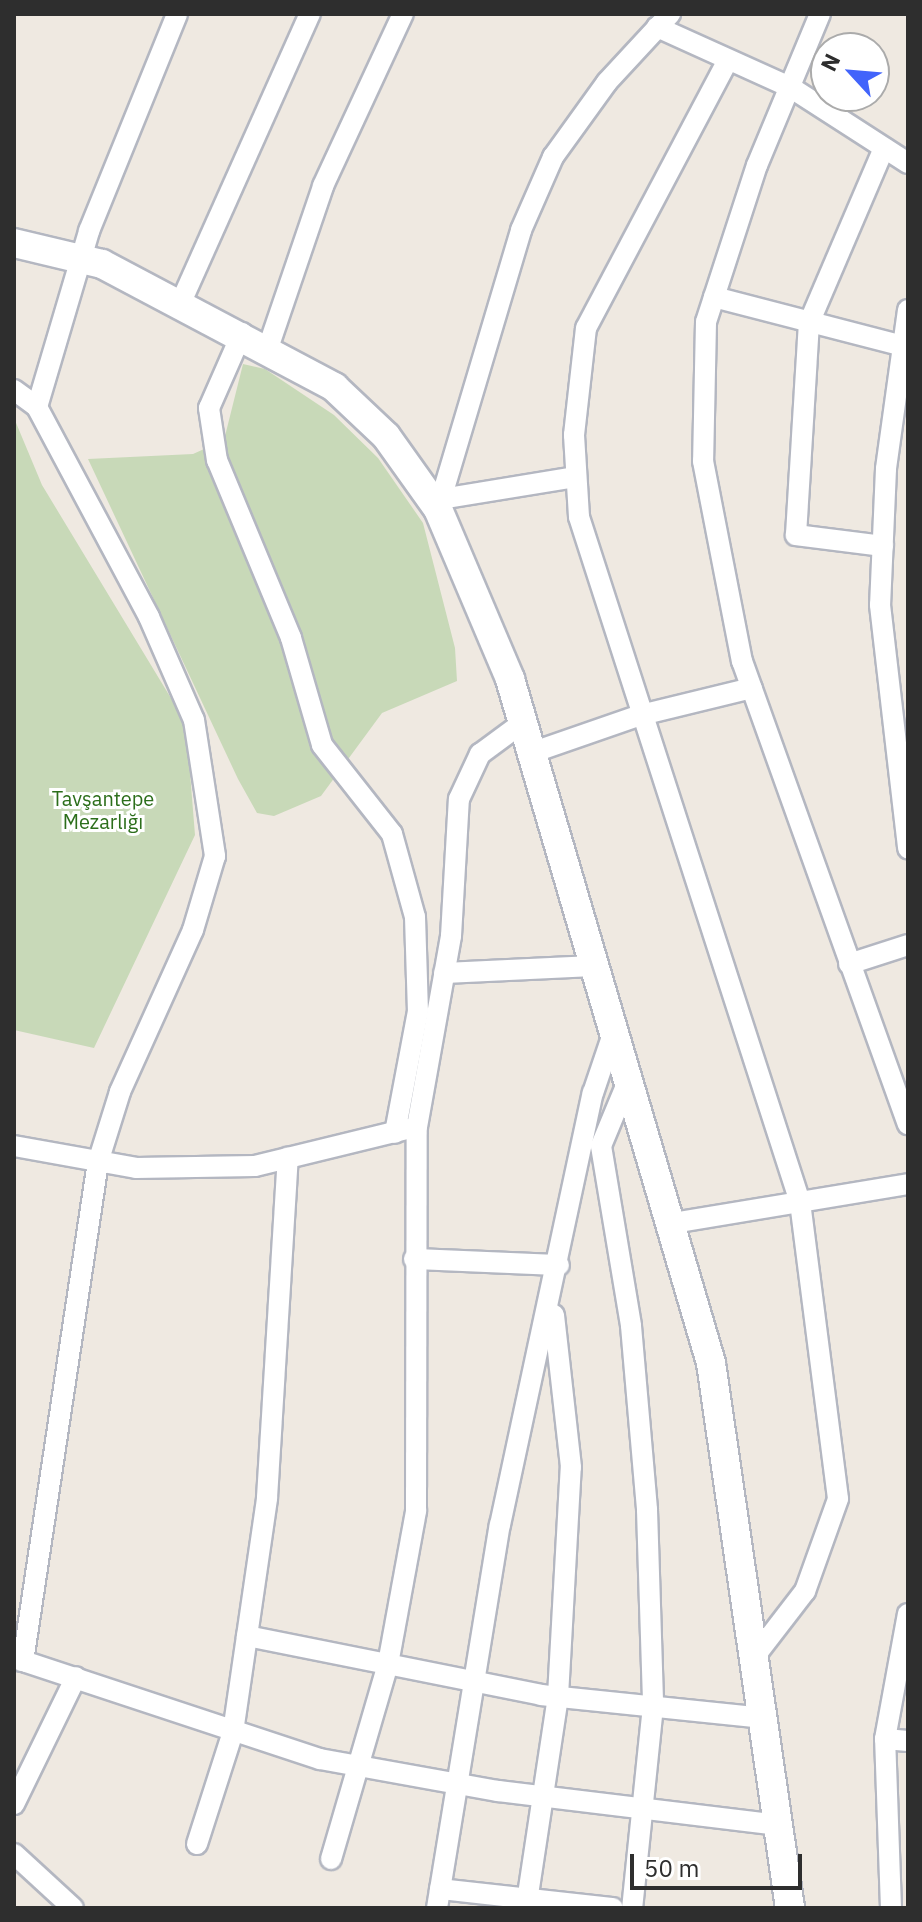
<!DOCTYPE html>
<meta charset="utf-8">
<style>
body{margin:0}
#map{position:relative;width:922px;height:1922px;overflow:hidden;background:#efe9e1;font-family:"IBM Plex Sans",sans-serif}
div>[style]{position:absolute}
.cemetery>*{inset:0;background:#c8d9b8}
.roads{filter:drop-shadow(2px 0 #b4b7c1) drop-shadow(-2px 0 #b4b7c1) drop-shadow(0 2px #b4b7c1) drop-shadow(0 -2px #b4b7c1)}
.street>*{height:20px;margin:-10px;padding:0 10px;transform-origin:10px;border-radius:10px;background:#fff}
.secondary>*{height:28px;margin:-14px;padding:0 14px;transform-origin:14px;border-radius:14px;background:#fff}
span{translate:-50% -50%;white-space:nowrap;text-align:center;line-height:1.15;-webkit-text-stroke:6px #fff;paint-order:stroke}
.park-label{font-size:20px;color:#2c6e1b}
.frame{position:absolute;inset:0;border:16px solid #2e2e2e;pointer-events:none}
.north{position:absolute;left:810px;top:32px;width:80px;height:80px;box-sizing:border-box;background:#fff;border:2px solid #ababab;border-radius:50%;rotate:296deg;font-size:22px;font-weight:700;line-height:32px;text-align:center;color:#2e2e2e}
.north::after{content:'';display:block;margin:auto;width:28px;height:36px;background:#4264fb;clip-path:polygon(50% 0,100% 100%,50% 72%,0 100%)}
.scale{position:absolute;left:630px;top:1854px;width:172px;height:36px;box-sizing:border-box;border:4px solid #2e2e2e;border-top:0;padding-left:10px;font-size:24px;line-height:28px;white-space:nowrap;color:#2e2e2e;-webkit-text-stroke:6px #fff;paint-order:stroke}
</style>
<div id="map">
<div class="cemetery">
<i style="clip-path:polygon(243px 364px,265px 369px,334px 415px,378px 458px,423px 523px,455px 648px,457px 681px,382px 713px,321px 796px,274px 816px,257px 813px,238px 779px,88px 459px,193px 454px,224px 440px)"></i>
<i style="clip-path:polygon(14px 418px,42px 485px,186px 723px,195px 835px,94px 1048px,14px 1030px)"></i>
</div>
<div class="roads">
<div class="street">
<i style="left:820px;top:14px;width:164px;rotate:112.6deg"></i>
<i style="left:757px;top:165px;width:165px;rotate:108deg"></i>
<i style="left:706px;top:322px;width:139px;rotate:91.2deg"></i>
<i style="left:703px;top:461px;width:204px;rotate:79deg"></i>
<i style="left:742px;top:661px;width:492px;rotate:70.3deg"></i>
<i style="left:657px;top:27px;width:146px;rotate:24.3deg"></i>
<i style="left:790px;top:87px;width:140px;rotate:32.8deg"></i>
<i style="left:728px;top:60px;width:303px;rotate:117.9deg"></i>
<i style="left:586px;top:328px;width:108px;rotate:96.4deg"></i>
<i style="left:574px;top:435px;width:82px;rotate:86.5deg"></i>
<i style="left:579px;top:517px;width:720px;rotate:72.12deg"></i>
<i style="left:800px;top:1202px;width:299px;rotate:82.7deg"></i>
<i style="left:838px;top:1499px;width:98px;rotate:109.7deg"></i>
<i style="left:805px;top:1591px;width:82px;rotate:127.6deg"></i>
<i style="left:714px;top:297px;width:200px;rotate:14.5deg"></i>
<i style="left:181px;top:302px;width:316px;rotate:-65.9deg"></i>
<i style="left:908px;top:310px;width:161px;rotate:97.9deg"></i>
<i style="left:886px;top:469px;width:136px;rotate:92.5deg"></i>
<i style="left:880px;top:605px;width:245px;rotate:83.4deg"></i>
<i style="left:242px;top:333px;width:82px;rotate:113.7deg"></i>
<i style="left:209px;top:408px;width:53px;rotate:81.3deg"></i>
<i style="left:217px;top:460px;width:193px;rotate:67.4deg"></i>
<i style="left:291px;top:638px;width:111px;rotate:73.8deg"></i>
<i style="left:322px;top:745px;width:113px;rotate:51.8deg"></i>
<i style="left:392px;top:834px;width:86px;rotate:74.5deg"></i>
<i style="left:415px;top:917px;width:94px;rotate:88.2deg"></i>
<i style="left:418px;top:1011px;width:124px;rotate:100.7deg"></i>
<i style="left:268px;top:348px;width:171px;rotate:-71.2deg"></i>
<i style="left:323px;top:186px;width:190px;rotate:-65.1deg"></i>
<i style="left:14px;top:390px;width:29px;rotate:36deg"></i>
<i style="left:37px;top:407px;width:238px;rotate:61.9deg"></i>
<i style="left:149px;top:617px;width:112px;rotate:66.4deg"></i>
<i style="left:194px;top:720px;width:138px;rotate:81.2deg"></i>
<i style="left:215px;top:856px;width:77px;rotate:106.6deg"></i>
<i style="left:193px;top:930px;width:178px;rotate:114.3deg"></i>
<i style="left:120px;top:1092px;width:73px;rotate:107.4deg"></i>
<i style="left:98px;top:1162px;width:505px;rotate:98.55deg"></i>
<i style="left:37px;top:407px;width:184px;rotate:-73.5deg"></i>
<i style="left:89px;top:231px;width:234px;rotate:-67.9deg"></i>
<i style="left:441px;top:499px;width:137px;rotate:-9.3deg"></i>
<i style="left:438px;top:509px;width:291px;rotate:-73.4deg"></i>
<i style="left:521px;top:230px;width:80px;rotate:-66.3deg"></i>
<i style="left:553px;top:157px;width:92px;rotate:-54.2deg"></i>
<i style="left:607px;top:82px;width:93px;rotate:-47.2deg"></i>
<i style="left:883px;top:546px;width:88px;rotate:-172.8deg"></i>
<i style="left:796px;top:535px;width:212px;rotate:-86.5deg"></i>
<i style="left:809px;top:323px;width:190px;rotate:-66.8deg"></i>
<i style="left:531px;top:753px;width:116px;rotate:-19.1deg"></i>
<i style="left:641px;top:715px;width:114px;rotate:-13.7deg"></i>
<i style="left:849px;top:964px;width:62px;rotate:-17.9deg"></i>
<i style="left:444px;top:973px;width:150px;rotate:-2.7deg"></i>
<i style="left:628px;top:1081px;width:70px;rotate:112.6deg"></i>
<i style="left:601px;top:1146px;width:182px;rotate:80.5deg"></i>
<i style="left:631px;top:1326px;width:185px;rotate:85deg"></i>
<i style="left:647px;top:1510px;width:196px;rotate:88.2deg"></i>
<i style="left:653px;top:1706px;width:203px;rotate:95.9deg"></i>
<i style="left:14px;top:1146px;width:124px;rotate:10.2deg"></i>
<i style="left:136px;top:1168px;width:119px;rotate:-1deg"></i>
<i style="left:255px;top:1166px;width:156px;rotate:-13.7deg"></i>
<i style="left:673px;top:1223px;width:238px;rotate:-9.4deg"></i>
<i style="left:414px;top:1259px;width:145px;rotate:2.4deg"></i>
<i style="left:247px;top:1636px;width:300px;rotate:11.3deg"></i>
<i style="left:541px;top:1695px;width:224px;rotate:5.9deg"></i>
<i style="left:14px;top:1658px;width:322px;rotate:18.3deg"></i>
<i style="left:320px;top:1759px;width:181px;rotate:10.2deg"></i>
<i style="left:498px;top:1791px;width:281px;rotate:6.9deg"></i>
<i style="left:885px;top:1739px;width:23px;rotate:5deg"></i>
<i style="left:14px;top:1804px;width:141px;rotate:-64deg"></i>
<i style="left:197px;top:1844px;width:118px;rotate:-72.2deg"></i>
<i style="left:233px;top:1732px;width:236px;rotate:-81.7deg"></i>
<i style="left:267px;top:1498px;width:341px;rotate:-86.5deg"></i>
<i style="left:14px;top:1854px;width:80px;rotate:42.5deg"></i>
<i style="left:331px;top:1859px;width:203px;rotate:-73.7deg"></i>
<i style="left:388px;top:1664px;width:156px;rotate:-79.6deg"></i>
<i style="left:416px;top:1511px;width:384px;rotate:-89.9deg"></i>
<i style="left:417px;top:1127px;width:194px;rotate:-79.9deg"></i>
<i style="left:451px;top:936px;width:137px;rotate:-86.7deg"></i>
<i style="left:459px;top:799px;width:50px;rotate:-65deg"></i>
<i style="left:480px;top:754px;width:52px;rotate:-36.4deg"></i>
<i style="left:440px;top:1889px;width:174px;rotate:6.3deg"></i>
<i style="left:437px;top:1908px;width:388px;rotate:-80.7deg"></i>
<i style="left:500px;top:1525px;width:442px;rotate:-77.9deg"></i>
<i style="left:593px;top:1093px;width:62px;rotate:-71.3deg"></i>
<i style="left:526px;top:1908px;width:214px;rotate:-81.4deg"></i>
<i style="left:558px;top:1696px;width:229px;rotate:-86.8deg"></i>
<i style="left:571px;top:1467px;width:153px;rotate:-96.4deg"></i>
<i style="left:891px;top:1908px;width:169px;rotate:-92deg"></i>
<i style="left:885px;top:1739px;width:127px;rotate:-79.6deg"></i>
</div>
<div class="secondary">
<i style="left:14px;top:243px;width:90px;rotate:13.4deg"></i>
<i style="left:102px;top:264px;width:263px;rotate:27.9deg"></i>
<i style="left:334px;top:387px;width:71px;rotate:43.3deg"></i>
<i style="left:386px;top:436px;width:90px;rotate:54.5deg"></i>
<i style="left:438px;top:509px;width:185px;rotate:67deg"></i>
<i style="left:510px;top:679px;width:713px;rotate:73.62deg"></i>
<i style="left:711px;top:1363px;width:551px;rotate:81.75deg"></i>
</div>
</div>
<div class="park-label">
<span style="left:103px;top:810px">Tavşantepe<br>Mezarlığı</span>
</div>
<div class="frame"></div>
<div class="north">N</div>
<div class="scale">50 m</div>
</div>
